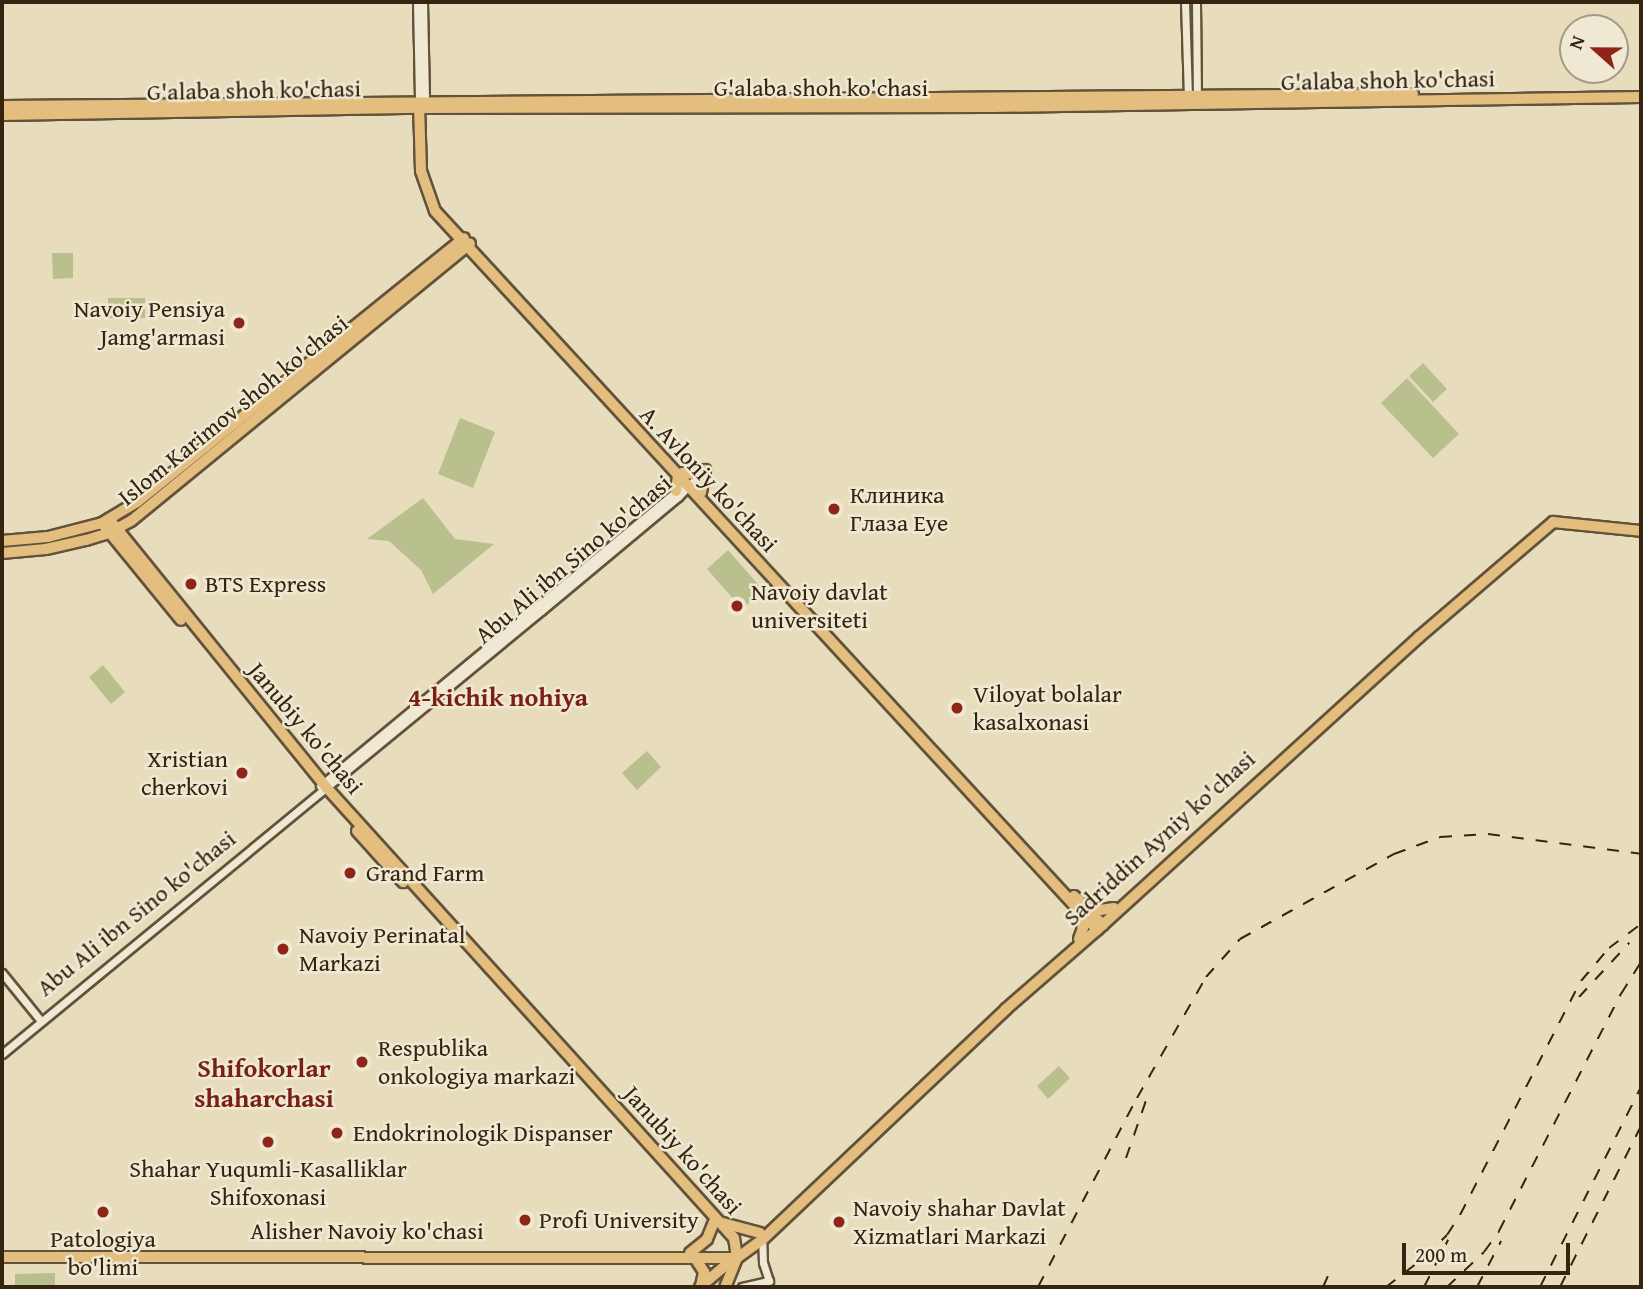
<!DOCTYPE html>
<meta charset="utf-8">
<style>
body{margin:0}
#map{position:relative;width:1643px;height:1289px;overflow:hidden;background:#e7ddbd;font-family:"Gentium Book Plus",serif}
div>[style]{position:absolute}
.green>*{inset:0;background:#babf8e}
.roads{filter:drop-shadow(2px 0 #62523b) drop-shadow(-2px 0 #62523b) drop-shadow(0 2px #62523b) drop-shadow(0 -2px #62523b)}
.minor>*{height:7px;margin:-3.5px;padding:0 3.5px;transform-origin:3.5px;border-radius:3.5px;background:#efe9d4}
.major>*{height:10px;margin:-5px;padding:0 5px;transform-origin:5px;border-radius:5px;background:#e4be7e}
.rail>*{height:2px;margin-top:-1px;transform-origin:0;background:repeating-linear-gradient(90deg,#352410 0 12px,transparent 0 24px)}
.dots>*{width:19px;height:19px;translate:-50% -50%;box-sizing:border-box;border:4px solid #efe9d4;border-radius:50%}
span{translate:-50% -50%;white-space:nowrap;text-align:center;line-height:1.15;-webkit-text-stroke:5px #efe9d4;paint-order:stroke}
.street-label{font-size:24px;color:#352410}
.poi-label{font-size:24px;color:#352410}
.right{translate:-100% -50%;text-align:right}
.left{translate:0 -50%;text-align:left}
.neighbourhood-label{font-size:26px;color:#7a1f14;font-weight:700}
.frame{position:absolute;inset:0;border:4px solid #352410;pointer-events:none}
.north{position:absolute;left:1559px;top:14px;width:70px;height:70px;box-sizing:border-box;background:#efe9d4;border:2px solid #a59a86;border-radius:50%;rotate:291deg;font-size:19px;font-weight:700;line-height:28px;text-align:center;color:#352410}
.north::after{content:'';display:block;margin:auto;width:24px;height:32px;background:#8f2418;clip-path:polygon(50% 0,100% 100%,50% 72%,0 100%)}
.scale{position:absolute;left:1402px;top:1243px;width:168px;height:32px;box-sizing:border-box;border:4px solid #352410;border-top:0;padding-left:9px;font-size:21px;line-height:24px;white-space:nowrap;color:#352410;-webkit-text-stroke:5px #efe9d4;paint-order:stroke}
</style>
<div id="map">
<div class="green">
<i style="clip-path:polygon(52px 253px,73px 253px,73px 278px,53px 279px)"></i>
<i style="clip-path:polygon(108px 298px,145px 298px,145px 318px,108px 318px)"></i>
<i style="clip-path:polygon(1423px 363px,1447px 389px,1433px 402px,1409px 376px)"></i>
<i style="clip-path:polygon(1407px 378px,1459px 434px,1433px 458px,1381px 403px)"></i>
<i style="clip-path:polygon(460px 418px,495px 432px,473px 488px,438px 474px)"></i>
<i style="clip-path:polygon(423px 498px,455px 539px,494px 544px,433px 594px,421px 570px,389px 541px,367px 539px)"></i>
<i style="clip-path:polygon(728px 550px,763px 590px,742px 609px,707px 569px)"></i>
<i style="clip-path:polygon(103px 665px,125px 692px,111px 704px,89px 677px)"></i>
<i style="clip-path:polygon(647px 751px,661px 767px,637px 790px,622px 773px)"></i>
<i style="clip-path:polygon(1059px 1066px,1070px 1078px,1048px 1099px,1037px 1086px)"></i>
<i style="clip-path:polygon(55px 1273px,55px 1287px,15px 1287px,15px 1274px)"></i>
</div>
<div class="roads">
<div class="minor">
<i style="left:417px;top:2px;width:99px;rotate:88.8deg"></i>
<i style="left:423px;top:2px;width:99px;rotate:88.8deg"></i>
<i style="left:1185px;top:2px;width:97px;rotate:88.2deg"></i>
<i style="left:1196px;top:2px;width:97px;rotate:89.4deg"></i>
<i style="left:320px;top:786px;width:467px;rotate:-39.6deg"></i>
<i style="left:2px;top:973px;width:62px;rotate:50.9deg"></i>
<i style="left:2px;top:1054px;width:698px;rotate:-39.42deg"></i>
<i style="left:541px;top:611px;width:178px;rotate:-39.8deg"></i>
<i style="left:678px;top:497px;width:29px;rotate:-46deg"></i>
<i style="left:742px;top:1287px;width:28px;rotate:-13deg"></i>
<i style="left:769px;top:1281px;width:19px;rotate:-108deg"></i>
<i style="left:763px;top:1263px;width:23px;rotate:-92deg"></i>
</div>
<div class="major">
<i style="left:419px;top:104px;width:67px;rotate:88.3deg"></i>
<i style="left:421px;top:171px;width:42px;rotate:70.7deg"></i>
<i style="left:435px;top:211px;width:977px;rotate:47.36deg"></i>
<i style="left:2px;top:106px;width:1411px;rotate:-0.49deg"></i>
<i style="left:2px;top:115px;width:417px;rotate:-1deg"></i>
<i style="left:419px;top:108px;width:574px;rotate:-0.1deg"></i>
<i style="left:993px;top:107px;width:648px;rotate:-0.88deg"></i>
<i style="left:682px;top:473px;width:13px;rotate:4deg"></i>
<i style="left:695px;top:474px;width:11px;rotate:-22deg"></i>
<i style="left:705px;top:470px;width:23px;rotate:100deg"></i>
<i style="left:676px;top:491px;width:16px;rotate:-83deg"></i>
<i style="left:109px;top:519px;width:345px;rotate:51deg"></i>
<i style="left:326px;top:787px;width:608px;rotate:47.87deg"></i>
<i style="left:734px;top:1238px;width:20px;rotate:81deg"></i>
<i style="left:737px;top:1258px;width:31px;rotate:112deg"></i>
<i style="left:102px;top:523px;width:125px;rotate:50.8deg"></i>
<i style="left:2px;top:541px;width:46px;rotate:-5deg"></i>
<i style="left:48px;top:537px;width:56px;rotate:-14.5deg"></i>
<i style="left:102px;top:523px;width:41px;rotate:-31deg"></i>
<i style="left:137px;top:502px;width:420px;rotate:-38.9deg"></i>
<i style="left:2px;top:553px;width:44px;rotate:-5.2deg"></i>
<i style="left:46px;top:549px;width:41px;rotate:-12.7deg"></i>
<i style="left:86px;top:540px;width:24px;rotate:-17deg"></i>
<i style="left:109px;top:533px;width:25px;rotate:-29deg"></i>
<i style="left:131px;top:521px;width:438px;rotate:-39.3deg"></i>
<i style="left:357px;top:831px;width:69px;rotate:48deg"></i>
<i style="left:1074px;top:896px;width:41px;rotate:45deg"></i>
<i style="left:1087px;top:908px;width:13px;rotate:9deg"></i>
<i style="left:1100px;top:910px;width:14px;rotate:-8deg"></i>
<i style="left:1079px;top:939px;width:12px;rotate:-70deg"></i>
<i style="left:1083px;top:928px;width:16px;rotate:-101deg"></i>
<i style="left:723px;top:1223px;width:38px;rotate:15deg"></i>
<i style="left:690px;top:1253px;width:22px;rotate:-39deg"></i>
<i style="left:707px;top:1239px;width:18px;rotate:-68deg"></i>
<i style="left:2px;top:1257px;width:735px;rotate:0.08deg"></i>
<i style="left:737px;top:1258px;width:31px;rotate:-36deg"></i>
<i style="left:762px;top:1240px;width:336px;rotate:-43.4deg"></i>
<i style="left:1006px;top:1009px;width:121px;rotate:-41deg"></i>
<i style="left:1097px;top:930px;width:435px;rotate:-42.3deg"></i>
<i style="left:1419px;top:637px;width:177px;rotate:-40.6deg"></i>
<i style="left:1553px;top:522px;width:88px;rotate:5.8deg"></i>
<i style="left:695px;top:1258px;width:17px;rotate:57deg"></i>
<i style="left:704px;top:1272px;width:14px;rotate:102deg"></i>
<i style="left:700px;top:1287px;width:43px;rotate:-40.3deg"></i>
</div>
</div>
<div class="rail">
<i style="left:1579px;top:997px;width:74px;rotate:-47.2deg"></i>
<i style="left:1126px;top:1158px;width:70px;rotate:-70.8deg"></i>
<i style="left:1038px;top:1287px;width:213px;rotate:-62.4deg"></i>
<i style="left:1137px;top:1098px;width:139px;rotate:-60.3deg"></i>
<i style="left:1206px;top:977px;width:51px;rotate:-48.2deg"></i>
<i style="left:1240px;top:939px;width:176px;rotate:-28.9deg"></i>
<i style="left:1394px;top:854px;width:49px;rotate:-20.3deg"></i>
<i style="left:1440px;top:837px;width:48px;rotate:-3.6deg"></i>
<i style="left:1488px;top:834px;width:154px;rotate:7.4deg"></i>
<i style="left:1323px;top:1287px;width:12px;rotate:-66deg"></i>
<i style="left:1386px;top:1287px;width:49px;rotate:-37.6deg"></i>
<i style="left:1425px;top:1257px;width:31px;rotate:-45deg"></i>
<i style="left:1447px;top:1235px;width:24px;rotate:-57deg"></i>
<i style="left:1460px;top:1215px;width:263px;rotate:-62.7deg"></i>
<i style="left:1581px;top:981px;width:43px;rotate:-49.7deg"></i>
<i style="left:1609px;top:948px;width:40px;rotate:-37deg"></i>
<i style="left:1424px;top:1287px;width:53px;rotate:-62.9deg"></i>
<i style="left:1447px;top:1287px;width:51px;rotate:-43.4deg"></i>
<i style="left:1484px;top:1252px;width:26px;rotate:-54deg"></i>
<i style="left:1499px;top:1231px;width:267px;rotate:-62.8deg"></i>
<i style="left:1621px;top:994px;width:38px;rotate:-58deg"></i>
<i style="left:1477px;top:1287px;width:52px;rotate:-62.4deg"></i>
<i style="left:1540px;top:1287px;width:224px;rotate:-63.2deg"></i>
<i style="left:1560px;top:1287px;width:180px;rotate:-63.3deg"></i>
</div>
<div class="dots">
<i style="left:239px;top:323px;background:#8f2418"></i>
<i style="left:834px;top:509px;background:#8f2418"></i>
<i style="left:191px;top:584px;background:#8f2418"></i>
<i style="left:737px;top:606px;background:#8f2418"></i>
<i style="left:957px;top:708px;background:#8f2418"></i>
<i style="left:242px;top:773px;background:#8f2418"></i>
<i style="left:350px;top:873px;background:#8f2418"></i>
<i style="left:283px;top:949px;background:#8f2418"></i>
<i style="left:362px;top:1062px;background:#8f2418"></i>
<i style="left:337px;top:1133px;background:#8f2418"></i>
<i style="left:268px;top:1142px;background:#8f2418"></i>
<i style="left:103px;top:1212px;background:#8f2418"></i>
<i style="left:525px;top:1220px;background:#8f2418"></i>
<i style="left:839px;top:1222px;background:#8f2418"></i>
</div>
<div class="street-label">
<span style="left:1388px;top:80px;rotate:-1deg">G'alaba shoh ko'chasi</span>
<span style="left:821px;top:88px">G'alaba shoh ko'chasi</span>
<span style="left:254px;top:90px;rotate:-1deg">G'alaba shoh ko'chasi</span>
<span style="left:233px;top:410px;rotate:-39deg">Islom Karimov shoh ko'chasi</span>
<span style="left:709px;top:479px;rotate:47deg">A. Avloniy ko'chasi</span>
<span style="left:573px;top:559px;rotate:-40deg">Abu Ali ibn Sino ko'chasi</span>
<span style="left:306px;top:728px;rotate:50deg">Janubiy ko'chasi</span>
<span style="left:1159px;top:838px;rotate:-42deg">Sadriddin Ayniy ko'chasi</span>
<span style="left:136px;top:913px;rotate:-39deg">Abu Ali ibn Sino ko'chasi</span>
<span style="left:683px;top:1150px;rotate:48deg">Janubiy ko'chasi</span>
<span style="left:367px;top:1231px">Alisher Navoiy ko'chasi</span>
</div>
<div class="poi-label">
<span class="right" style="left:225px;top:323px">Navoiy Pensiya<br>Jamg'armasi</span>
<span class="left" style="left:850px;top:509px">Клиника<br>Глаза Eye</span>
<span class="left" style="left:205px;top:584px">BTS Express</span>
<span class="left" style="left:751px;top:606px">Navoiy davlat<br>universiteti</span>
<span class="left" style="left:973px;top:708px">Viloyat bolalar<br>kasalxonasi</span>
<span class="right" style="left:228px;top:773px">Xristian<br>cherkovi</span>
<span class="left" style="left:366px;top:873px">Grand Farm</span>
<span class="left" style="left:299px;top:949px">Navoiy Perinatal<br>Markazi</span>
<span class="left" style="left:378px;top:1062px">Respublika<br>onkologiya markazi</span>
<span class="left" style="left:353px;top:1133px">Endokrinologik Dispanser</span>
<span style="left:268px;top:1183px">Shahar Yuqumli-Kasalliklar<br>Shifoxonasi</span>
<span class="left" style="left:853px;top:1222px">Navoiy shahar Davlat<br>Xizmatlari Markazi</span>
<span class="left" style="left:539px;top:1220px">Profi University</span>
<span style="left:103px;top:1253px">Patologiya<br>bo'limi</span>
</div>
<div class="neighbourhood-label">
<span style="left:498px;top:697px">4-kichik nohiya</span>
<span style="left:264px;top:1083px">Shifokorlar<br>shaharchasi</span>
</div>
<div class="frame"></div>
<div class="north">N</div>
<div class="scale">200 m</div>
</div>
